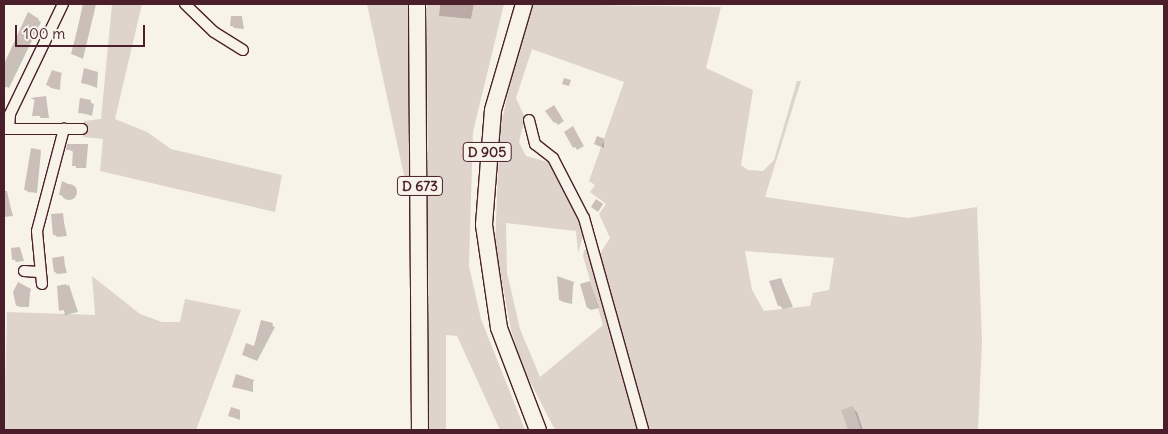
<!DOCTYPE html>
<style>
body{margin:0}
#map{position:relative;width:1168px;height:434px;overflow:hidden;background:#f7f3e8;font-family:Delius,sans-serif}
div>[style]{position:absolute}
.green>*{inset:0;background:#ded4cc}
.water>*{inset:0;background:#bcaaa7}
.shadow>*{inset:0;background:#0003}
.round{border-radius:50%}
.building>*{inset:0;background:#ccbfb9}
.roads{filter:drop-shadow(1px 0 #4a1f2b) drop-shadow(-1px 0 #4a1f2b) drop-shadow(0 1px #4a1f2b) drop-shadow(0 -1px #4a1f2b)}
.street>*{height:10px;margin:-5px;padding:0 5px;transform-origin:5px;border-radius:5px;background:#f7f3e8}
.primary>*{height:16px;margin:-8px;padding:0 8px;transform-origin:8px;border-radius:8px;background:#f7f3e8}
span{translate:-50% -50%;white-space:nowrap;text-align:center;line-height:1.15;-webkit-text-stroke:4px #f7f3e8;paint-order:stroke}
.shield-label span{padding:1px 4px;background:#f7f3e8;border:1px solid;border-radius:4px;-webkit-text-stroke-width:0}
.shield-label{font-size:14px;color:#4a1f2b;font-weight:700}
.frame{position:absolute;inset:0;border:5px solid #4a1f2b;pointer-events:none}
.scale{position:absolute;left:15px;top:25px;width:130px;height:22px;box-sizing:border-box;border:2px solid #4a1f2b;border-top:0;padding-left:6px;font-size:15px;line-height:18px;white-space:nowrap;color:#4a1f2b;-webkit-text-stroke:4px #f7f3e8;paint-order:stroke}
</style>
<div id="map">
<div class="green">
<i style="clip-path:polygon(112px 4px,142px 4px,115px 119px,147px 132px,171px 149px,282px 175px,275px 212px,100px 171px,103px 139px,83px 137px,84px 121px,101px 119px)"></i>
<i style="clip-path:polygon(367px 4px,409px 4px,411px 206px,400px 157px)"></i>
<i style="clip-path:polygon(427px 4px,440px 4px,439px 16px,471px 19px,474px 4px,504px 4px,473px 132px,469px 266px,481px 319px,525px 430px,500px 430px,457px 336px,446px 335px,446px 430px,429px 430px)"></i>
<i style="clip-path:polygon(evenodd,529px 4px,721px 7px,706px 68px,753px 90px,741px 165px,748px 170px,763px 171px,774px 160px,797px 81px,801px 81px,765px 197px,908px 218px,977px 207px,982px 342px,978px 430px,646px 430px,599px 255px,610px 238px,599px 214px,606px 204px,590px 192px,595px 185px,589px 181px,624px 82px,532px 49px,516px 98px,525px 118px,519px 142px,526px 156px,551px 163px,585px 230px,578px 253px,576px 231px,506px 223px,507px 273px,520px 329px,540px 377px,603px 325px,583px 256px,584px 250px,589px 250px,638px 430px,555px 430px,522px 366px,511px 330px,495px 244px,500px 128px,529px 4px,745px 251px,834px 258px,829px 290px,813px 293px,810px 306px,764px 311px,752px 290px,745px 251px)"></i>
<i style="clip-path:polygon(92px 276px,140px 314px,162px 322px,180px 322px,185px 299px,241px 310px,196px 430px,4px 430px,7px 312px,95px 315px)"></i>
</div>
<div class="water">
<i style="clip-path:polygon(440px 4px,474px 4px,471px 19px,439px 16px)"></i>
</div>
<div class="shadow">
<i style="clip-path:polygon(83px 4px,96px 4px,83px 59px,72px 54px)"></i>
<i style="clip-path:polygon(29px 14px,41px 22px,9px 88px,4px 86px,4px 68px)"></i>
<i style="clip-path:polygon(242px 17px,244px 29px,234px 28px,232px 25px)"></i>
<i style="clip-path:polygon(98px 73px,97px 88px,82px 82px)"></i>
<i style="clip-path:polygon(61px 74px,60px 90px,51px 88px,48px 85px)"></i>
<i style="clip-path:polygon(46px 96px,49px 118px,40px 118px,43px 105px,31px 98px)"></i>
<i style="clip-path:polygon(81px 99px,94px 104px,92px 116px,79px 112px)"></i>
<i style="clip-path:polygon(556px 110px,564px 121px,558px 125px,555px 122px)"></i>
<i style="clip-path:polygon(573px 128px,584px 146px,577px 150px,566px 132px)"></i>
<i style="clip-path:polygon(604px 140px,604px 148px,595px 143px)"></i>
<i style="clip-path:polygon(88px 145px,86px 168px,76px 168px,74px 152px,67px 149px)"></i>
<i style="clip-path:polygon(41px 151px,37px 193px,28px 192px,25px 189px)"></i>
<i class="round" style="left:61px;top:184px;width:16px;height:16px"></i>
<i style="clip-path:polygon(9px 203px,13px 216px,4px 217px,4px 204px)"></i>
<i style="clip-path:polygon(62px 214px,67px 236px,57px 237px,54px 234px)"></i>
<i style="clip-path:polygon(20px 248px,24px 261px,16px 262px,14px 259px)"></i>
<i style="clip-path:polygon(63px 258px,67px 273px,57px 274px,55px 272px)"></i>
<i style="clip-path:polygon(781px 279px,793px 307px,783px 309px,779px 305px)"></i>
<i style="clip-path:polygon(590px 282px,599px 308px,591px 310px,588px 308px)"></i>
<i style="clip-path:polygon(573px 283px,572px 304px,563px 302px,560px 300px)"></i>
<i style="clip-path:polygon(69px 285px,78px 312px,65px 315px,58px 287px)"></i>
<i style="clip-path:polygon(30px 290px,29px 307px,20px 307px,17px 305px)"></i>
<i style="clip-path:polygon(262px 321px,275px 327px,257px 361px,243px 355px,255px 348px)"></i>
<i style="clip-path:polygon(253px 381px,253px 392px,233px 387px)"></i>
<i style="clip-path:polygon(852px 408px,857px 412px,863px 430px,850px 430px,843px 410px)"></i>
<i style="clip-path:polygon(240px 411px,240px 420px,229px 415px)"></i>
</div>
<div class="building">
<i style="clip-path:polygon(84px 4px,92px 4px,90px 12px,94px 13px,81px 57px,71px 54px)"></i>
<i style="clip-path:polygon(28px 12px,39px 19px,4px 90px,4px 64px)"></i>
<i style="clip-path:polygon(231px 16px,242px 16px,242px 27px,230px 26px)"></i>
<i style="clip-path:polygon(84px 68px,98px 72px,95px 86px,81px 83px)"></i>
<i style="clip-path:polygon(52px 70px,62px 73px,57px 89px,46px 85px)"></i>
<i style="clip-path:polygon(564px 78px,571px 80px,569px 86px,562px 84px)"></i>
<i style="clip-path:polygon(35px 97px,46px 97px,47px 116px,32px 116px)"></i>
<i style="clip-path:polygon(80px 98px,91px 100px,89px 114px,78px 113px)"></i>
<i style="clip-path:polygon(554px 105px,562px 118px,554px 123px,545px 111px)"></i>
<i style="clip-path:polygon(573px 126px,582px 143px,573px 148px,564px 132px)"></i>
<i style="clip-path:polygon(597px 136px,605px 139px,601px 147px,594px 144px)"></i>
<i style="clip-path:polygon(67px 144px,88px 144px,84px 166px,72px 166px,73px 150px,66px 150px)"></i>
<i style="clip-path:polygon(31px 148px,41px 150px,35px 191px,24px 190px)"></i>
<i style="clip-path:polygon(62px 181px,76px 188px,75px 198px,59px 195px)"></i>
<i style="clip-path:polygon(4px 191px,7px 191px,12px 214px,4px 215px)"></i>
<i style="clip-path:polygon(596px 199px,603px 204px,598px 212px,591px 207px)"></i>
<i style="clip-path:polygon(63px 213px,65px 234px,53px 235px,51px 214px)"></i>
<i style="clip-path:polygon(20px 247px,21px 259px,12px 260px,11px 248px)"></i>
<i style="clip-path:polygon(64px 256px,65px 271px,54px 272px,52px 258px)"></i>
<i style="clip-path:polygon(557px 276px,574px 282px,570px 302px,559px 300px)"></i>
<i style="clip-path:polygon(781px 278px,790px 303px,778px 306px,769px 281px)"></i>
<i style="clip-path:polygon(590px 281px,597px 306px,587px 308px,580px 284px)"></i>
<i style="clip-path:polygon(18px 282px,31px 289px,27px 305px,16px 306px,13px 292px)"></i>
<i style="clip-path:polygon(66px 284px,74px 308px,59px 311px,57px 286px)"></i>
<i style="clip-path:polygon(261px 320px,273px 323px,270px 335px,264px 333px,254px 359px,242px 355px,246px 343px,254px 346px)"></i>
<i style="clip-path:polygon(236px 374px,254px 380px,250px 390px,232px 387px)"></i>
<i style="clip-path:polygon(853px 406px,861px 430px,848px 430px,841px 410px)"></i>
<i style="clip-path:polygon(231px 407px,240px 410px,238px 419px,228px 416px)"></i>
</div>
<div class="roads">
<div class="street">
<i style="left:185px;top:4px;width:40px;rotate:44deg"></i>
<i style="left:214px;top:32px;width:34px;rotate:32deg"></i>
<i style="left:529px;top:120px;width:25px;rotate:76deg"></i>
<i style="left:535px;top:144px;width:23px;rotate:38deg"></i>
<i style="left:553px;top:158px;width:68px;rotate:62.7deg"></i>
<i style="left:584px;top:218px;width:220px;rotate:74.4deg"></i>
<i style="left:4px;top:129px;width:78px"></i>
<i style="left:9px;top:129px;width:15px;rotate:-86deg"></i>
<i style="left:10px;top:114px;width:122px;rotate:-64.3deg"></i>
<i style="left:24px;top:271px;width:14px;rotate:4deg"></i>
<i style="left:42px;top:284px;width:53px;rotate:-95.4deg"></i>
<i style="left:37px;top:231px;width:106px;rotate:-75.2deg"></i>
</div>
<div class="primary">
<i style="left:417px;top:4px;width:426px;rotate:89.6deg"></i>
<i style="left:524px;top:4px;width:110px;rotate:106.3deg"></i>
<i style="left:493px;top:110px;width:115px;rotate:94.5deg"></i>
<i style="left:484px;top:225px;width:104px;rotate:81.7deg"></i>
<i style="left:499px;top:328px;width:109px;rotate:69.1deg"></i>
</div>
</div>
<div class="shield-label">
<span style="left:487px;top:152px">D 905</span>
<span style="left:420px;top:186px">D 673</span>
</div>
<div class="frame"></div>
<div class="scale">100 m</div>
</div>
